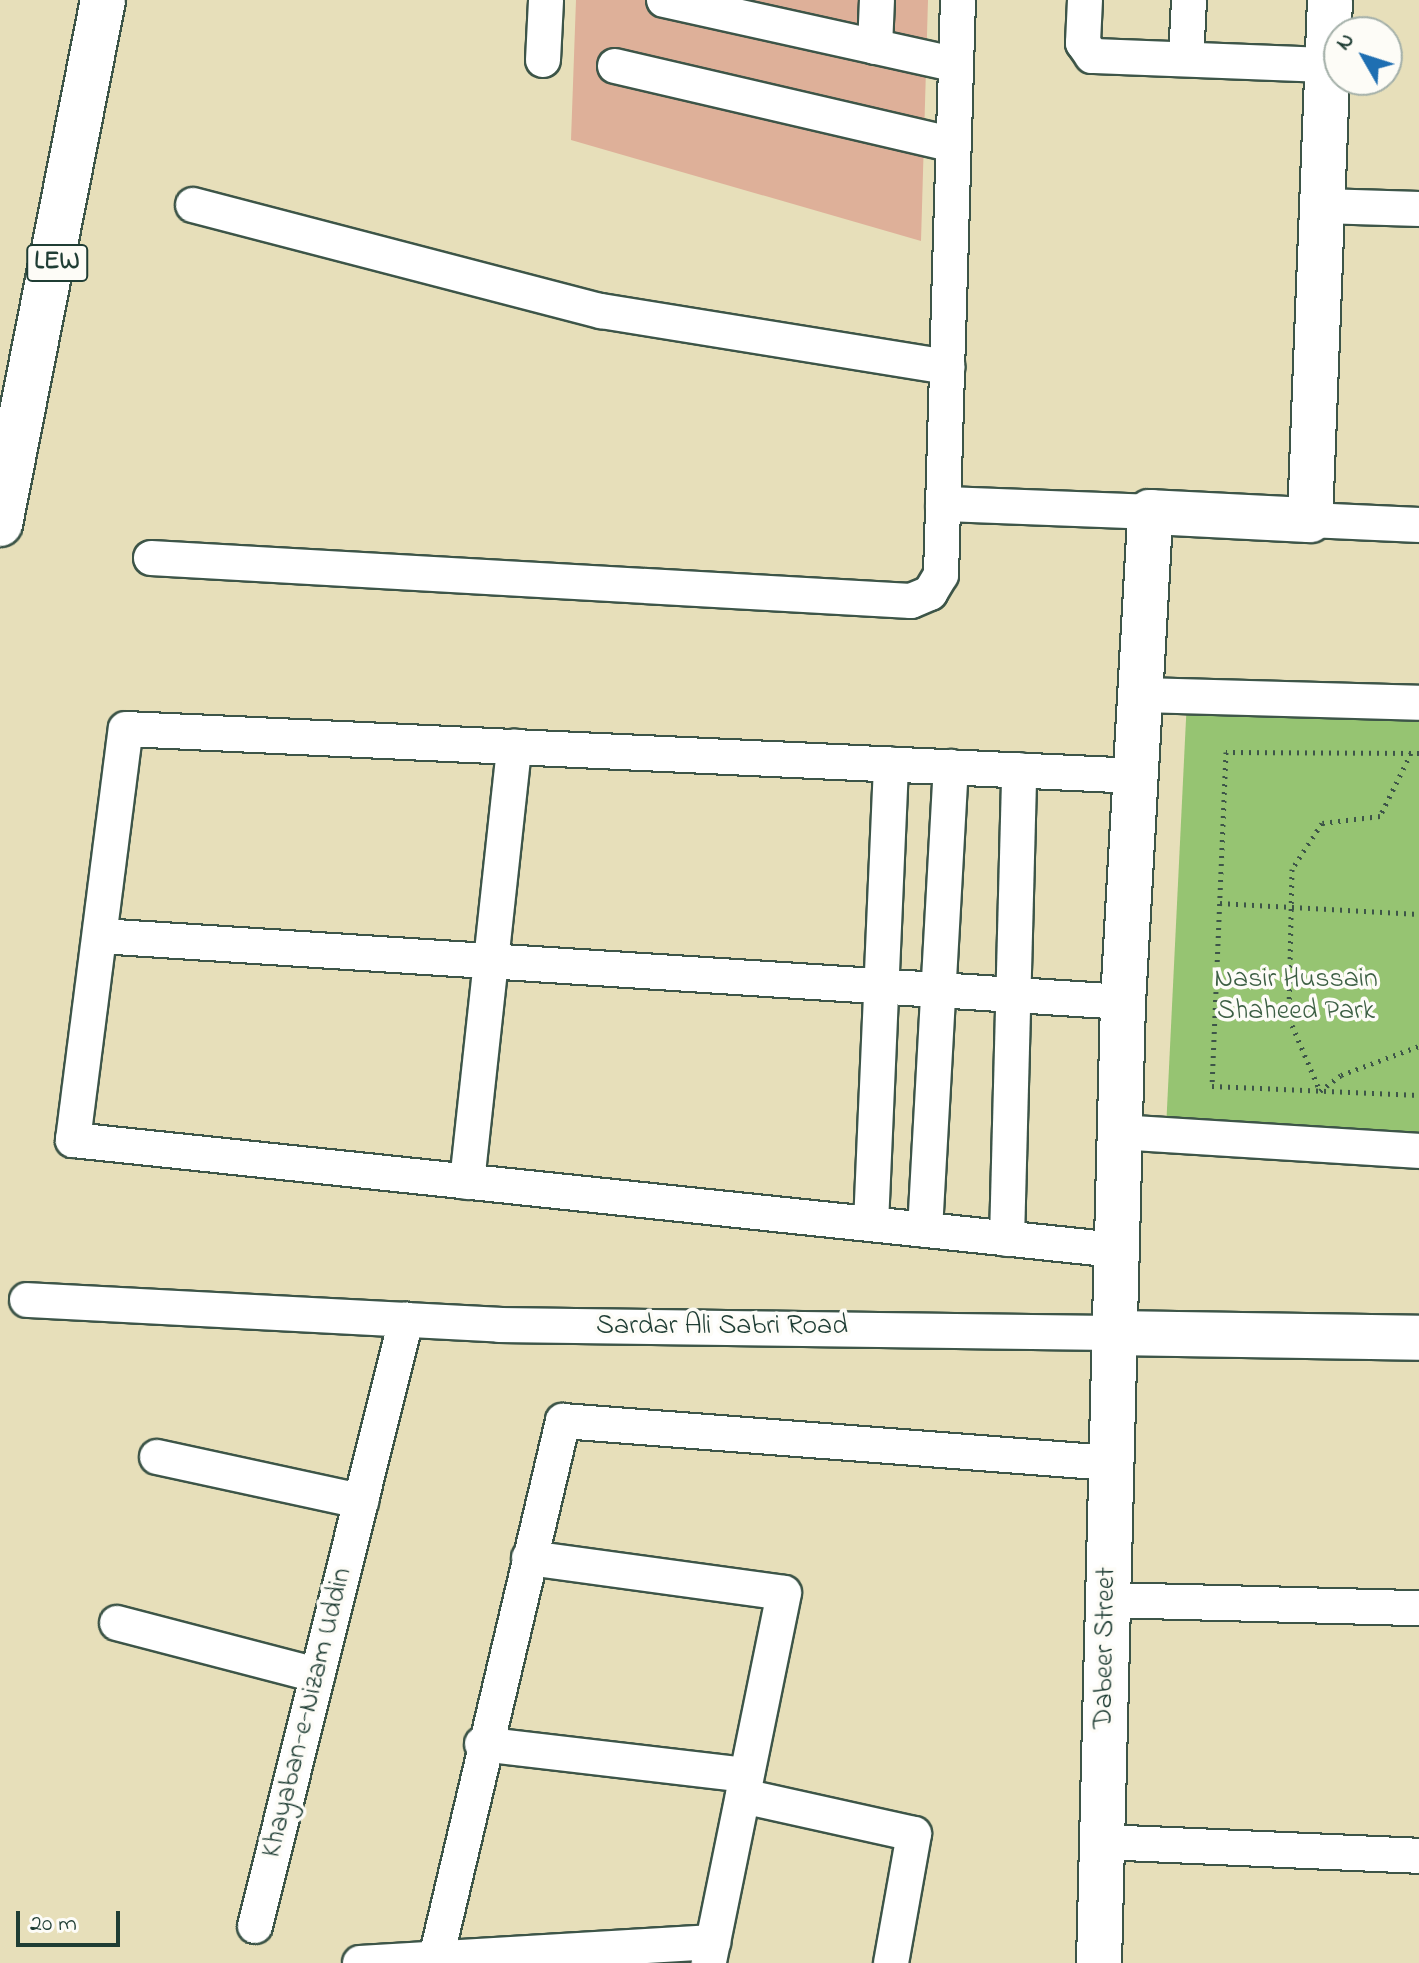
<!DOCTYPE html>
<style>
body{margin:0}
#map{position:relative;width:1419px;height:1963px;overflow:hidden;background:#e7dfba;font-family:"Indie Flower",sans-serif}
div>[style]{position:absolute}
.green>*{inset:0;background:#96c472}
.building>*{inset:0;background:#deb099}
.path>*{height:5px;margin-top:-2.5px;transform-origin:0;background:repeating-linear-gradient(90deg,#3d5548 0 2px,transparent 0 8px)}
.roads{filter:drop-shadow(2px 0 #3d5548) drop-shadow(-2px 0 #3d5548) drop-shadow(0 2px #3d5548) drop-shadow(0 -2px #3d5548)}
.street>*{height:34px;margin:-17px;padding:0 17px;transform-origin:17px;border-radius:17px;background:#fff}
.secondary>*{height:44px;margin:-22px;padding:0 22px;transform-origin:22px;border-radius:22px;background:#fff}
.highway>*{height:44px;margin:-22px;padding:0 22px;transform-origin:22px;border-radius:22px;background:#fff}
span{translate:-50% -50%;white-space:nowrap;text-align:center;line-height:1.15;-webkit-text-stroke:7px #fdfcf7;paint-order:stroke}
.shield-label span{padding:2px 6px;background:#fdfcf7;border:2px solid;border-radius:6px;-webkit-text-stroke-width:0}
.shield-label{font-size:26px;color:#1f3d34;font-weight:700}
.park-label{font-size:28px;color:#3d5f44}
.street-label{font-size:28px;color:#1f3d34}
.north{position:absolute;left:1323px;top:16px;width:80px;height:80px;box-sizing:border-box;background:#fdfcf7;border:2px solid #a4b0a9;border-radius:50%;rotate:309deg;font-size:22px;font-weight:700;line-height:32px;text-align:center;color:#1f3d34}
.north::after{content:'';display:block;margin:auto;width:28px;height:36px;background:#1f6fb2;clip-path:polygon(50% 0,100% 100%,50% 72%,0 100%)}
.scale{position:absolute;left:16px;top:1911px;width:104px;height:36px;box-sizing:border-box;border:4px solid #1f3d34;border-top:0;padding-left:10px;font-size:24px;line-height:28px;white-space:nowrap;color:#1f3d34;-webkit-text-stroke:6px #fdfcf7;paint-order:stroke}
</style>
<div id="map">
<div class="green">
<i style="clip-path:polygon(1187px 699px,1419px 702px,1419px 1136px,1166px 1129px)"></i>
</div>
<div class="building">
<i style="clip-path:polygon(576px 0,928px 0,921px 241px,571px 140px)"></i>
</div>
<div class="path">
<i style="left:1411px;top:753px;width:70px;rotate:116.2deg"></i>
<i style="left:1380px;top:816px;width:58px;rotate:173.1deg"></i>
<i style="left:1322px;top:823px;width:55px;rotate:123.1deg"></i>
<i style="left:1292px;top:869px;width:149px;rotate:91.2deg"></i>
<i style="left:1289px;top:1018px;width:79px;rotate:67deg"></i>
<i style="left:1320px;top:1091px;width:26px;rotate:-37deg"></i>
<i style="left:1341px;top:1075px;width:83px;rotate:-20.4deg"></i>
<i style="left:1419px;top:753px;width:193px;rotate:-179.7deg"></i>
<i style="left:1226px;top:752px;width:334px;rotate:92.4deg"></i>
<i style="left:1212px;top:1086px;width:207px;rotate:2.5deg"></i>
<i style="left:1220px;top:903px;width:199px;rotate:3.2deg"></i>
</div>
<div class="roads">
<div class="street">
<i style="left:664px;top:0;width:299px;rotate:12.5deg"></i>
<i style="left:1085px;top:0;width:43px;rotate:92.7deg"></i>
<i style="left:1083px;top:43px;width:16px;rotate:55deg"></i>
<i style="left:1092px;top:56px;width:236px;rotate:2.2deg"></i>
<i style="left:875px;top:47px;width:47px;rotate:-87.6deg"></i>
<i style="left:1186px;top:58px;width:58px;rotate:-87deg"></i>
<i style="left:543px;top:60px;width:60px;rotate:-87.1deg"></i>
<i style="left:615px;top:66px;width:348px;rotate:13.1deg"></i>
<i style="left:193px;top:205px;width:422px;rotate:14.6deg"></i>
<i style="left:601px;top:311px;width:351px;rotate:9.2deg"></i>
<i style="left:1322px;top:206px;width:97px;rotate:1.8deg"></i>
<i style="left:943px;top:504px;width:207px;rotate:2.2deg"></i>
<i style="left:1310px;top:520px;width:109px;rotate:2.6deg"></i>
<i style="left:151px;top:558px;width:761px;rotate:3.24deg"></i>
<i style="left:911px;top:601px;width:21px;rotate:-23deg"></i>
<i style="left:930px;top:593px;width:21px;rotate:-59deg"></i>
<i style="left:941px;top:575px;width:575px;rotate:-88.31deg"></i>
<i style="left:1141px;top:695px;width:278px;rotate:1.6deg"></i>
<i style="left:100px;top:936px;width:1025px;rotate:3.69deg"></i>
<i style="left:1119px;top:1132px;width:301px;rotate:3.6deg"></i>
<i style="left:467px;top:1182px;width:438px;rotate:-83.8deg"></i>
<i style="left:871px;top:1224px;width:460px;rotate:-87.5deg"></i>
<i style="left:925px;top:1230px;width:464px;rotate:-86.8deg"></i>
<i style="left:1007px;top:1239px;width:469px;rotate:-88.5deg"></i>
<i style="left:1116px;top:1250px;width:1049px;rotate:-173.98deg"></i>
<i style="left:73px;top:1140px;width:414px;rotate:-82.7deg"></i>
<i style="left:126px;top:729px;width:1011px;rotate:2.66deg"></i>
<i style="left:27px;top:1300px;width:473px;rotate:3deg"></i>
<i style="left:499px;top:1325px;width:614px;rotate:0.75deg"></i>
<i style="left:157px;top:1457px;width:209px;rotate:12.2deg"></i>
<i style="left:529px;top:1558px;width:257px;rotate:7.8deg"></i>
<i style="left:784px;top:1593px;width:378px;rotate:101.5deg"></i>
<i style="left:1107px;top:1600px;width:312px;rotate:1.5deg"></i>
<i style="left:117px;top:1623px;width:207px;rotate:14.6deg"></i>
<i style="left:482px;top:1744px;width:265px;rotate:6.7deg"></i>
<i style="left:743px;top:1796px;width:175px;rotate:12.5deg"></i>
<i style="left:914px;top:1834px;width:131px;rotate:100.1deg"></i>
<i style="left:1102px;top:1842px;width:317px;rotate:2.5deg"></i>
<i style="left:255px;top:1926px;width:625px;rotate:-76.01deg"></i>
<i style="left:437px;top:1954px;width:548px;rotate:-76.7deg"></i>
<i style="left:563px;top:1421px;width:549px;rotate:4.39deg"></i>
<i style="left:360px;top:1963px;width:354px;rotate:-3.4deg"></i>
</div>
<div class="secondary">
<i style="left:1113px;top:1333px;width:306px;rotate:0.9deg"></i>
<i style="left:1099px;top:1963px;width:961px;rotate:-88.57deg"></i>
<i style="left:1123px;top:1002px;width:491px;rotate:-86.8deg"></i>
<i style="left:1150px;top:512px;width:160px;rotate:2.9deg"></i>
<i style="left:1310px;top:520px;width:520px;rotate:-87.8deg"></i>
</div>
<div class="highway">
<i style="left:0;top:524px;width:534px;rotate:-78.88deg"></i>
</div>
</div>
<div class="shield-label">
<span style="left:57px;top:263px">LEW</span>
</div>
<div class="park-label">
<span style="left:1296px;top:996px">Nasir Hussain<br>Shaheed Park</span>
</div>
<div class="street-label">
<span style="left:722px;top:1327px">Sardar Ali Sabri Road</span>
<span style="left:1106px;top:1648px;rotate:-89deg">Dabeer Street</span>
<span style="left:308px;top:1713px;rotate:-76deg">Khayaban-e-Nizam Uddin</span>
</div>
<div class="north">N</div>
<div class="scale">20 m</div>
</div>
